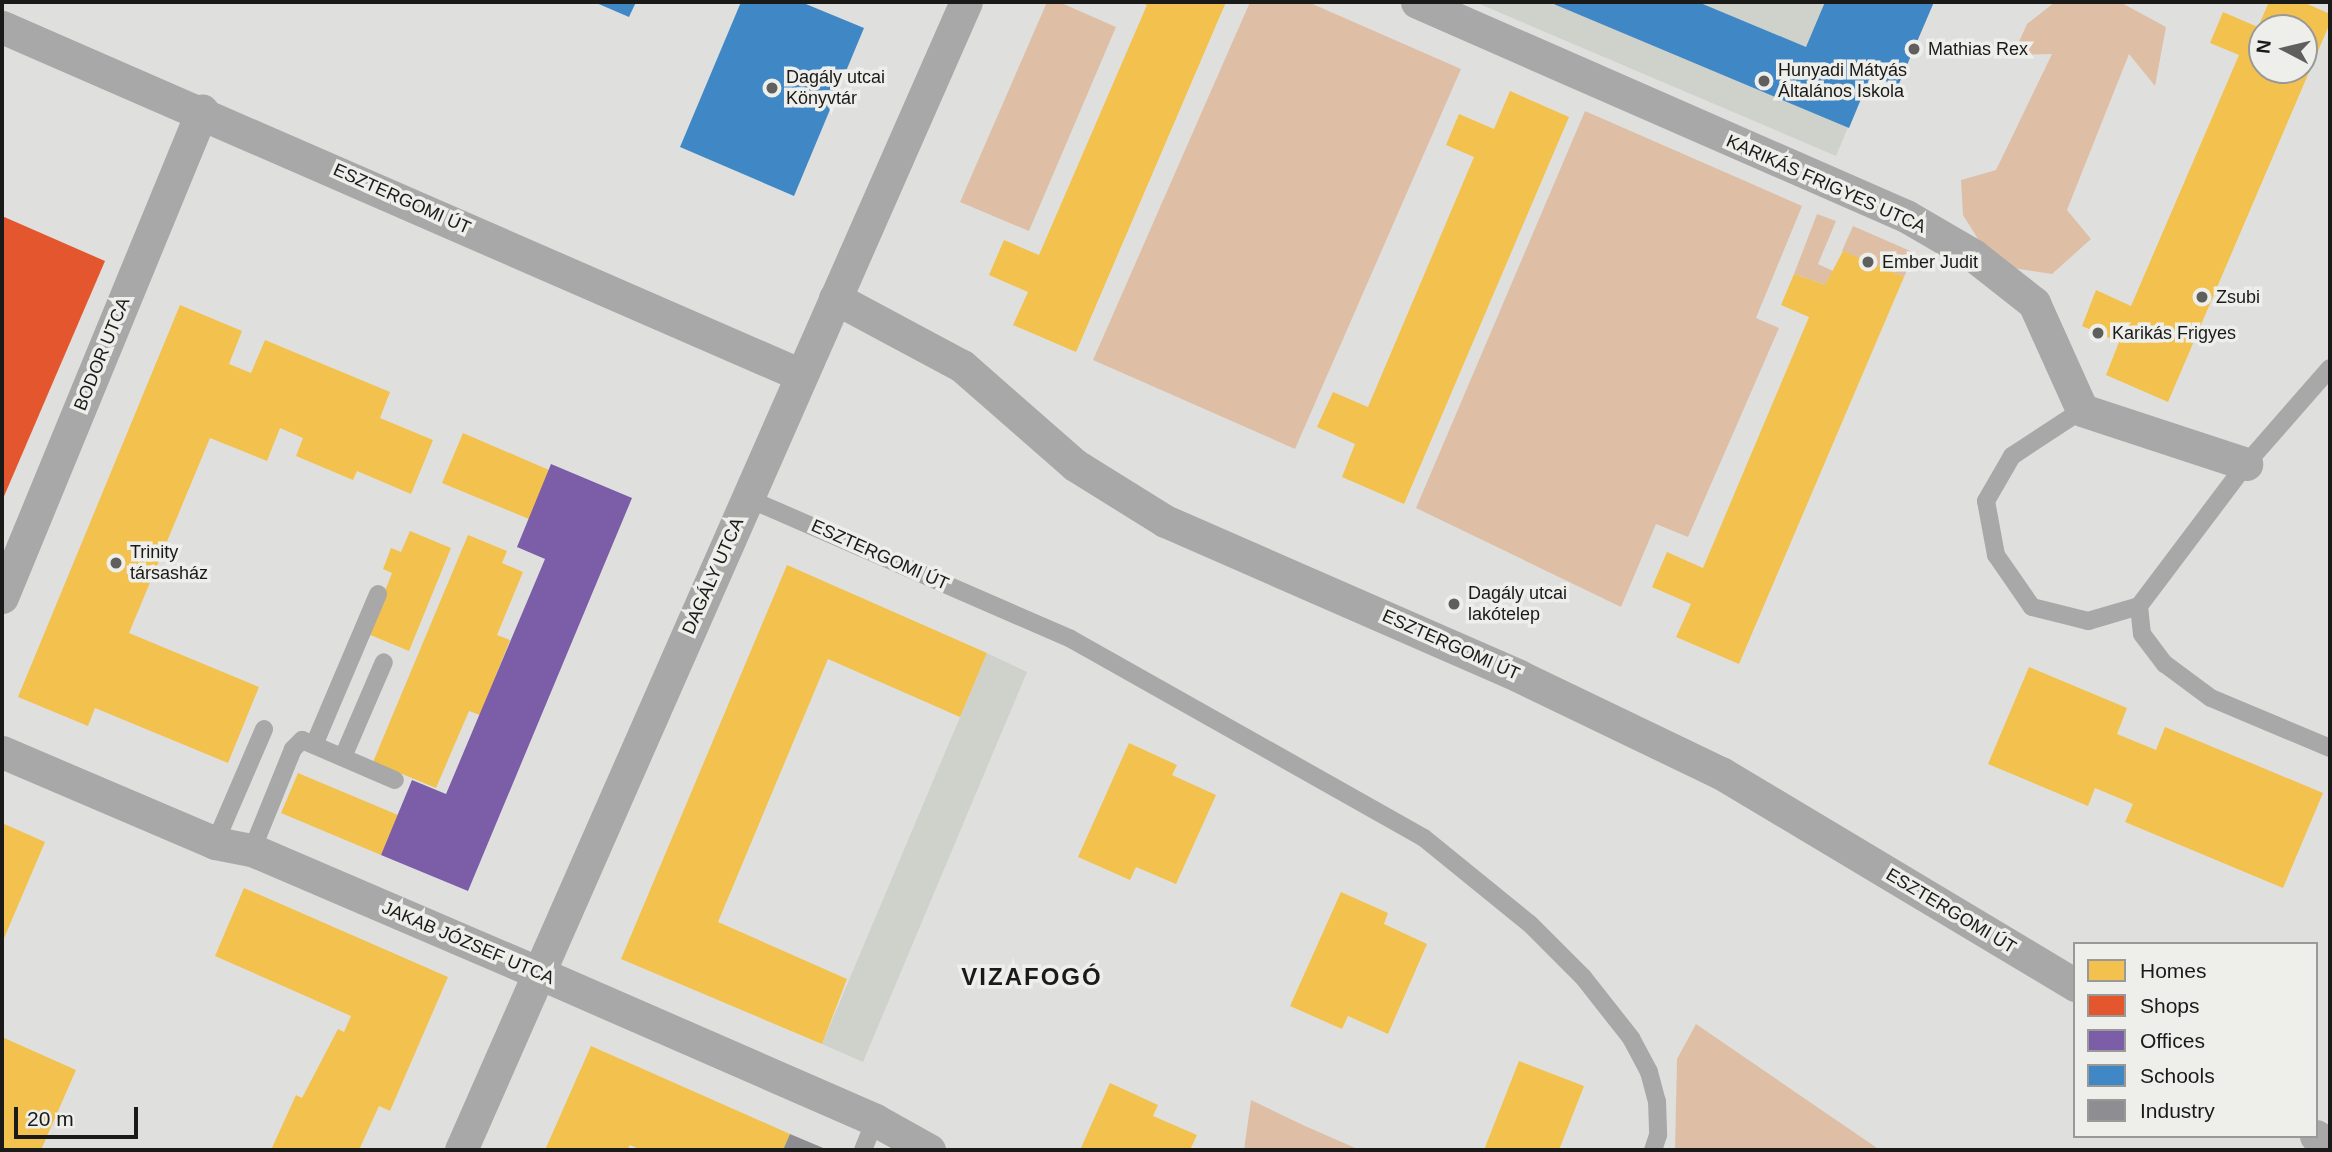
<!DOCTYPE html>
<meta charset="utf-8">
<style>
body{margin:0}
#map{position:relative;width:2332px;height:1152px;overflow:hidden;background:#dfe0de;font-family:Helvetica,sans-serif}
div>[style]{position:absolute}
.built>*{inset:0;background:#cfd1cb}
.green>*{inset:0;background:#debfa6}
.homes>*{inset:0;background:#f2c14e}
.shops>*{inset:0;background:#e4572e}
.offices>*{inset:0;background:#7b5ea7}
.schools>*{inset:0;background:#3f88c5}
.industry>*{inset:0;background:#8d8d92}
.service>*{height:18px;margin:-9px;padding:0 9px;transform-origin:9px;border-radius:9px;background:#a8a8a8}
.minor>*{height:33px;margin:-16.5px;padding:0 16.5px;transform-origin:16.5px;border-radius:16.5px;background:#a8a8a8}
.dots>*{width:19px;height:19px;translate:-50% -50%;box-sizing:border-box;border:4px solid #eeeeeb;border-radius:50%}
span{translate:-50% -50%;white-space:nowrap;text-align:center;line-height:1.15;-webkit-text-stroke:7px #eeeeeb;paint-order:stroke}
.poi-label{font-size:18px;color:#1a1a19}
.left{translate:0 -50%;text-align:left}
.street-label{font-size:18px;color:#1a1a19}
.district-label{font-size:24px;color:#1a1a19;font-weight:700;letter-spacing:2px}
.frame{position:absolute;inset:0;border:4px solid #1a1a19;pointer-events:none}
.legend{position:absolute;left:2073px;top:942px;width:245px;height:196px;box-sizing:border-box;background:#eeeeeb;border:2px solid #999997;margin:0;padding:9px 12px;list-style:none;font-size:21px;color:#1a1a19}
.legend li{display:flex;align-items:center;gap:14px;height:35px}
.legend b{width:35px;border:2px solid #999997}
.north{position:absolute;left:2248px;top:14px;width:70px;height:70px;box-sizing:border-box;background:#eeeeeb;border:2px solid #999997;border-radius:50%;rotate:277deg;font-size:19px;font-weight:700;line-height:28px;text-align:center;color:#1a1a19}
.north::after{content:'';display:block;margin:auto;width:24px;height:32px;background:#5f5f5e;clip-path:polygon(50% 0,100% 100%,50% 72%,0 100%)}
.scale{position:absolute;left:14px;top:1107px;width:124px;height:32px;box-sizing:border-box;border:4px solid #1a1a19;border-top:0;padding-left:9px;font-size:21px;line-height:24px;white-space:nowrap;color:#1a1a19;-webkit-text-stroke:5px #eeeeeb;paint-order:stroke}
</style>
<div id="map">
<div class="built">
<i style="clip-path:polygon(1475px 2px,1934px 2px,1898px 86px,1870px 75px,1836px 156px)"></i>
<i style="clip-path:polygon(987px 653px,1027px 672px,863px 1062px,822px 1044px)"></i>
</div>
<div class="green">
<i style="clip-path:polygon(1047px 2px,1059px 2px,1116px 27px,1029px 231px,960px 202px)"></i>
<i style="clip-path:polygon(1250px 2px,1308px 2px,1461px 69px,1295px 449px,1093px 360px)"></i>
<i style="clip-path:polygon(2055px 2px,2120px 2px,2166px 27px,2155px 86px,2129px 54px,2067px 210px,2091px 239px,2052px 274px,2013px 268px,1978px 239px,1963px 215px,1961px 180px,1996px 170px,2052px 54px,2013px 55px,2027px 24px)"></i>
<i style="clip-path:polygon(1585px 111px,1802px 206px,1756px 318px,1779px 328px,1688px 537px,1656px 524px,1621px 607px,1416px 508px)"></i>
<i style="clip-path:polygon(1817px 214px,1836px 221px,1818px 264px,1833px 271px,1825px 285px,1794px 274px)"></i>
<i style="clip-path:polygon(1853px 226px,1915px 253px,1904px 277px,1842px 251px)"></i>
<i style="clip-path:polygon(1696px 1024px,1880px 1150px,1675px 1150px,1677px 1059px)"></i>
<i style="clip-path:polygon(1251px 1100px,1305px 1126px,1360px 1150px,1244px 1150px)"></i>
</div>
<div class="homes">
<i style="clip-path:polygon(1138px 2px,1226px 2px,1076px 352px,1013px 325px,1028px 292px,989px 275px,1004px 240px,1039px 255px,1147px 5px)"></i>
<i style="clip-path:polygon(evenodd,2269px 2px,2303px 2px,2330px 14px,2330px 23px,2168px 402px,2106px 375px,2119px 342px,2082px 326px,2096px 290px,2131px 306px,2239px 55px,2210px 43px,2223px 12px,2258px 27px,2269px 2px,2262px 28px,2304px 28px,2304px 70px,2262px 70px,2262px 28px)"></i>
<i style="clip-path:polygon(1510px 91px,1569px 117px,1404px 504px,1342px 477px,1355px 444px,1317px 427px,1333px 392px,1368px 407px,1474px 157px,1446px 145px,1459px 114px,1494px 129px)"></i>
<i style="clip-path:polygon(1843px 251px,1904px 277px,1739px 664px,1676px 637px,1691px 604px,1652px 587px,1667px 552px,1703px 568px,1809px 317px,1781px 305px,1794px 274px,1825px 285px)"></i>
<i style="clip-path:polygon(180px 305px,242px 331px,229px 364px,251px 373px,265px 340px,390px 392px,380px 418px,433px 440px,411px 494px,357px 471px,353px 480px,296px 456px,303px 438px,280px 428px,267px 461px,210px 438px,129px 633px,259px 687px,228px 763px,95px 708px,88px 726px,18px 697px)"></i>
<i style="clip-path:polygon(463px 433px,549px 470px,529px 519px,442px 483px)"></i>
<i style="clip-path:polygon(410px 531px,451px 548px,409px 651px,368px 634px,392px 573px,383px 569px,391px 548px,401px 552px)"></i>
<i style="clip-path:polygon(468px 535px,507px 551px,502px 563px,523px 572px,497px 635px,510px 640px,480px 715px,469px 711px,436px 788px,373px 762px)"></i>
<i style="clip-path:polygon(787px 565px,987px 653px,960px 717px,828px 659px,718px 922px,847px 979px,822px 1044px,621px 959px)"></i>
<i style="clip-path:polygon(2029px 667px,2127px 708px,2117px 734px,2156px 750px,2165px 727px,2323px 793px,2283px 888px,2125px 822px,2133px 804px,2095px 788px,2088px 806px,1988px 764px)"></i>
<i style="clip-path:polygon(1129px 743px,1177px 765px,1172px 775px,1216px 795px,1176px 884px,1136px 867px,1130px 880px,1078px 857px)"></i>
<i style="clip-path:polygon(298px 773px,398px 815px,381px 855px,281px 813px)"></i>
<i style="clip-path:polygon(2px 823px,45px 842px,2px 943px)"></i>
<i style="clip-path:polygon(244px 888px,448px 977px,390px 1111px,379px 1106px,359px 1150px,271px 1150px,296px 1095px,302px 1098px,338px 1029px,344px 1032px,351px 1016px,215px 956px)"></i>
<i style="clip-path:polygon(1341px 892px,1388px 913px,1384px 924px,1427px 944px,1388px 1034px,1348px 1016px,1342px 1029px,1290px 1006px)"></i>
<i style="clip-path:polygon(2px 1037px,76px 1070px,41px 1150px,2px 1150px)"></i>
<i style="clip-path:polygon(591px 1046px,790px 1134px,783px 1150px,641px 1150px,630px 1145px,627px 1150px,545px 1150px)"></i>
<i style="clip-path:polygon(1519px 1061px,1584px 1086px,1559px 1150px,1484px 1150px)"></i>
<i style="clip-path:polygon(1110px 1083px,1158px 1105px,1153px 1116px,1197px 1135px,1190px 1150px,1080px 1150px)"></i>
</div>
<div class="shops">
<i style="clip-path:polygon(2px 216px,105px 261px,2px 501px)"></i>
</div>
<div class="offices">
<i style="clip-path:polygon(551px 464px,632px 498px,468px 891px,381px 855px,412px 780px,446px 794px,545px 559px,517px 547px)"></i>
</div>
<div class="schools">
<i style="clip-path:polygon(594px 2px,636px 2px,629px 17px)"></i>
<i style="clip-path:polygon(741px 2px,801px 2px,864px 28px,794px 196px,680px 147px)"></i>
<i style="clip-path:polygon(1549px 2px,1698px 2px,1806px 47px,1825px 2px,1934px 2px,1898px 86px,1871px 75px,1849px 128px)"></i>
</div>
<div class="industry">
<i style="clip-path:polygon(790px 1134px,828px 1150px,783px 1150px)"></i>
</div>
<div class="service">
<i style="left:2330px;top:368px;width:128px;rotate:131.2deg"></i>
<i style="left:2246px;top:464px;width:178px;rotate:127deg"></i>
<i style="left:2139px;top:606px;width:28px;rotate:84deg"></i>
<i style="left:2142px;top:634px;width:38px;rotate:53deg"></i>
<i style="left:2165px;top:664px;width:57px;rotate:36.5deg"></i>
<i style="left:2211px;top:698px;width:129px;rotate:22.8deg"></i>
<i style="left:2082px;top:410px;width:84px;rotate:146.7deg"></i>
<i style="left:2012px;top:456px;width:52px;rotate:120deg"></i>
<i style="left:1986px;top:501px;width:55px;rotate:79.5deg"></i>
<i style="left:1996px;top:555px;width:63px;rotate:55.3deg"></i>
<i style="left:2032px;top:607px;width:58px;rotate:14deg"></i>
<i style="left:2088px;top:621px;width:53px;rotate:-16.4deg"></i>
<i style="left:747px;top:498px;width:353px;rotate:23.5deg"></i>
<i style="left:1071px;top:639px;width:405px;rotate:29.4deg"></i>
<i style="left:1424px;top:838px;width:136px;rotate:39.1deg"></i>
<i style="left:1530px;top:924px;width:75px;rotate:45deg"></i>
<i style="left:1583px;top:977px;width:78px;rotate:51.8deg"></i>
<i style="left:1631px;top:1038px;width:38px;rotate:62deg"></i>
<i style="left:1649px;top:1072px;width:30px;rotate:75deg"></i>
<i style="left:1657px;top:1101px;width:34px;rotate:88deg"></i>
<i style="left:1658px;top:1135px;width:16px;rotate:108deg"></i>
<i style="left:314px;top:745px;width:164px;rotate:-67deg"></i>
<i style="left:343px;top:757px;width:103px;rotate:-66.7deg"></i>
<i style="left:215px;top:843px;width:124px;rotate:-66.7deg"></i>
<i style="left:252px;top:850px;width:109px;rotate:-67.9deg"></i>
<i style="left:293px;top:749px;width:13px;rotate:-45deg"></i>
<i style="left:302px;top:740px;width:101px;rotate:23.3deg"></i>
<i style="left:863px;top:1150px;width:32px;rotate:-68deg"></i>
</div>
<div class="minor">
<i style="left:1417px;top:2px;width:534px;rotate:23.64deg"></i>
<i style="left:1906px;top:216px;width:78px;rotate:30.2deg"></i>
<i style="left:1973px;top:255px;width:78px;rotate:38.2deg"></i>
<i style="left:2034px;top:303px;width:117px;rotate:65.8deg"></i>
<i style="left:2082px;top:410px;width:173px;rotate:18.2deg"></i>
<i style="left:2px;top:27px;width:871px;rotate:23.54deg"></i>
<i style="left:835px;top:298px;width:144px;rotate:28.2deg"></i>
<i style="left:962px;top:366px;width:150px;rotate:41.2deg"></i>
<i style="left:1075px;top:465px;width:106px;rotate:31.9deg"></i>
<i style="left:1165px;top:521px;width:386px;rotate:23.6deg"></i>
<i style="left:1519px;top:676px;width:224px;rotate:25.7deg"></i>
<i style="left:1721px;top:773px;width:413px;rotate:30.9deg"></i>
<i style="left:2px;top:597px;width:526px;rotate:-67.63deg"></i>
<i style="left:2px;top:752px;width:232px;rotate:23.1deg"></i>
<i style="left:215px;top:843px;width:38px;rotate:11deg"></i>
<i style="left:252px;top:850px;width:312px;rotate:23.2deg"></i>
<i style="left:539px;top:973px;width:367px;rotate:23.6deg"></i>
<i style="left:875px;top:1120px;width:62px;rotate:29.1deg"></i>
<i style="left:2316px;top:1136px;width:17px;rotate:36deg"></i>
<i style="left:461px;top:1150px;width:1254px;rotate:-66.26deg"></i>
</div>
<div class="dots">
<i style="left:1914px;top:49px;background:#5f5f5e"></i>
<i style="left:1764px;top:81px;background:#5f5f5e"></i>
<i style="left:772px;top:88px;background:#5f5f5e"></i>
<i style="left:1868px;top:262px;background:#5f5f5e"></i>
<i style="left:2202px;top:297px;background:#5f5f5e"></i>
<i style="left:2098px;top:333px;background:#5f5f5e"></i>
<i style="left:116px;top:563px;background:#5f5f5e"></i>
<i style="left:1454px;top:604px;background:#5f5f5e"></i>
</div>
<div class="poi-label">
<span class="left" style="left:1928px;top:49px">Mathias Rex</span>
<span class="left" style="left:1778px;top:81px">Hunyadi Mátyás<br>Általános Iskola</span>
<span class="left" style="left:786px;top:88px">Dagály utcai<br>Könyvtár</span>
<span class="left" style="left:1882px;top:262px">Ember Judit</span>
<span class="left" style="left:2216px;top:297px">Zsubi</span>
<span class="left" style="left:2112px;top:333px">Karikás Frigyes</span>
<span class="left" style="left:130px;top:563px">Trinity<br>társasház</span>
<span class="left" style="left:1468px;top:604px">Dagály utcai<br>lakótelep</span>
</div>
<div class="street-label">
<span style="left:1826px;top:184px;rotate:24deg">KARIKÁS FRIGYES UTCA</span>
<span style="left:402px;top:199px;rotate:24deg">ESZTERGOMI ÚT</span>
<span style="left:102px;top:354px;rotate:-68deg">BODOR UTCA</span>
<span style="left:880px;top:555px;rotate:24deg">ESZTERGOMI ÚT</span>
<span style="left:713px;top:576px;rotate:-66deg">DAGÁLY UTCA</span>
<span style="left:1451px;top:645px;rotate:24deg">ESZTERGOMI ÚT</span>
<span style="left:1951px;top:911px;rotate:31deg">ESZTERGOMI ÚT</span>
<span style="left:468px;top:943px;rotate:23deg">JAKAB JÓZSEF UTCA</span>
</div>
<div class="district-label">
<span style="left:1032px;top:977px">VIZAFOGÓ</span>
</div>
<div class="frame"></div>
<ul class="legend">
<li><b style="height:19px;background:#f2c14e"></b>Homes</li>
<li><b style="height:19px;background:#e4572e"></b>Shops</li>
<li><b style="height:19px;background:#7b5ea7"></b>Offices</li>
<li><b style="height:19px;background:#3f88c5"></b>Schools</li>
<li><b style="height:19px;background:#8d8d92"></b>Industry</li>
</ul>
<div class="north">N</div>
<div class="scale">20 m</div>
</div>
